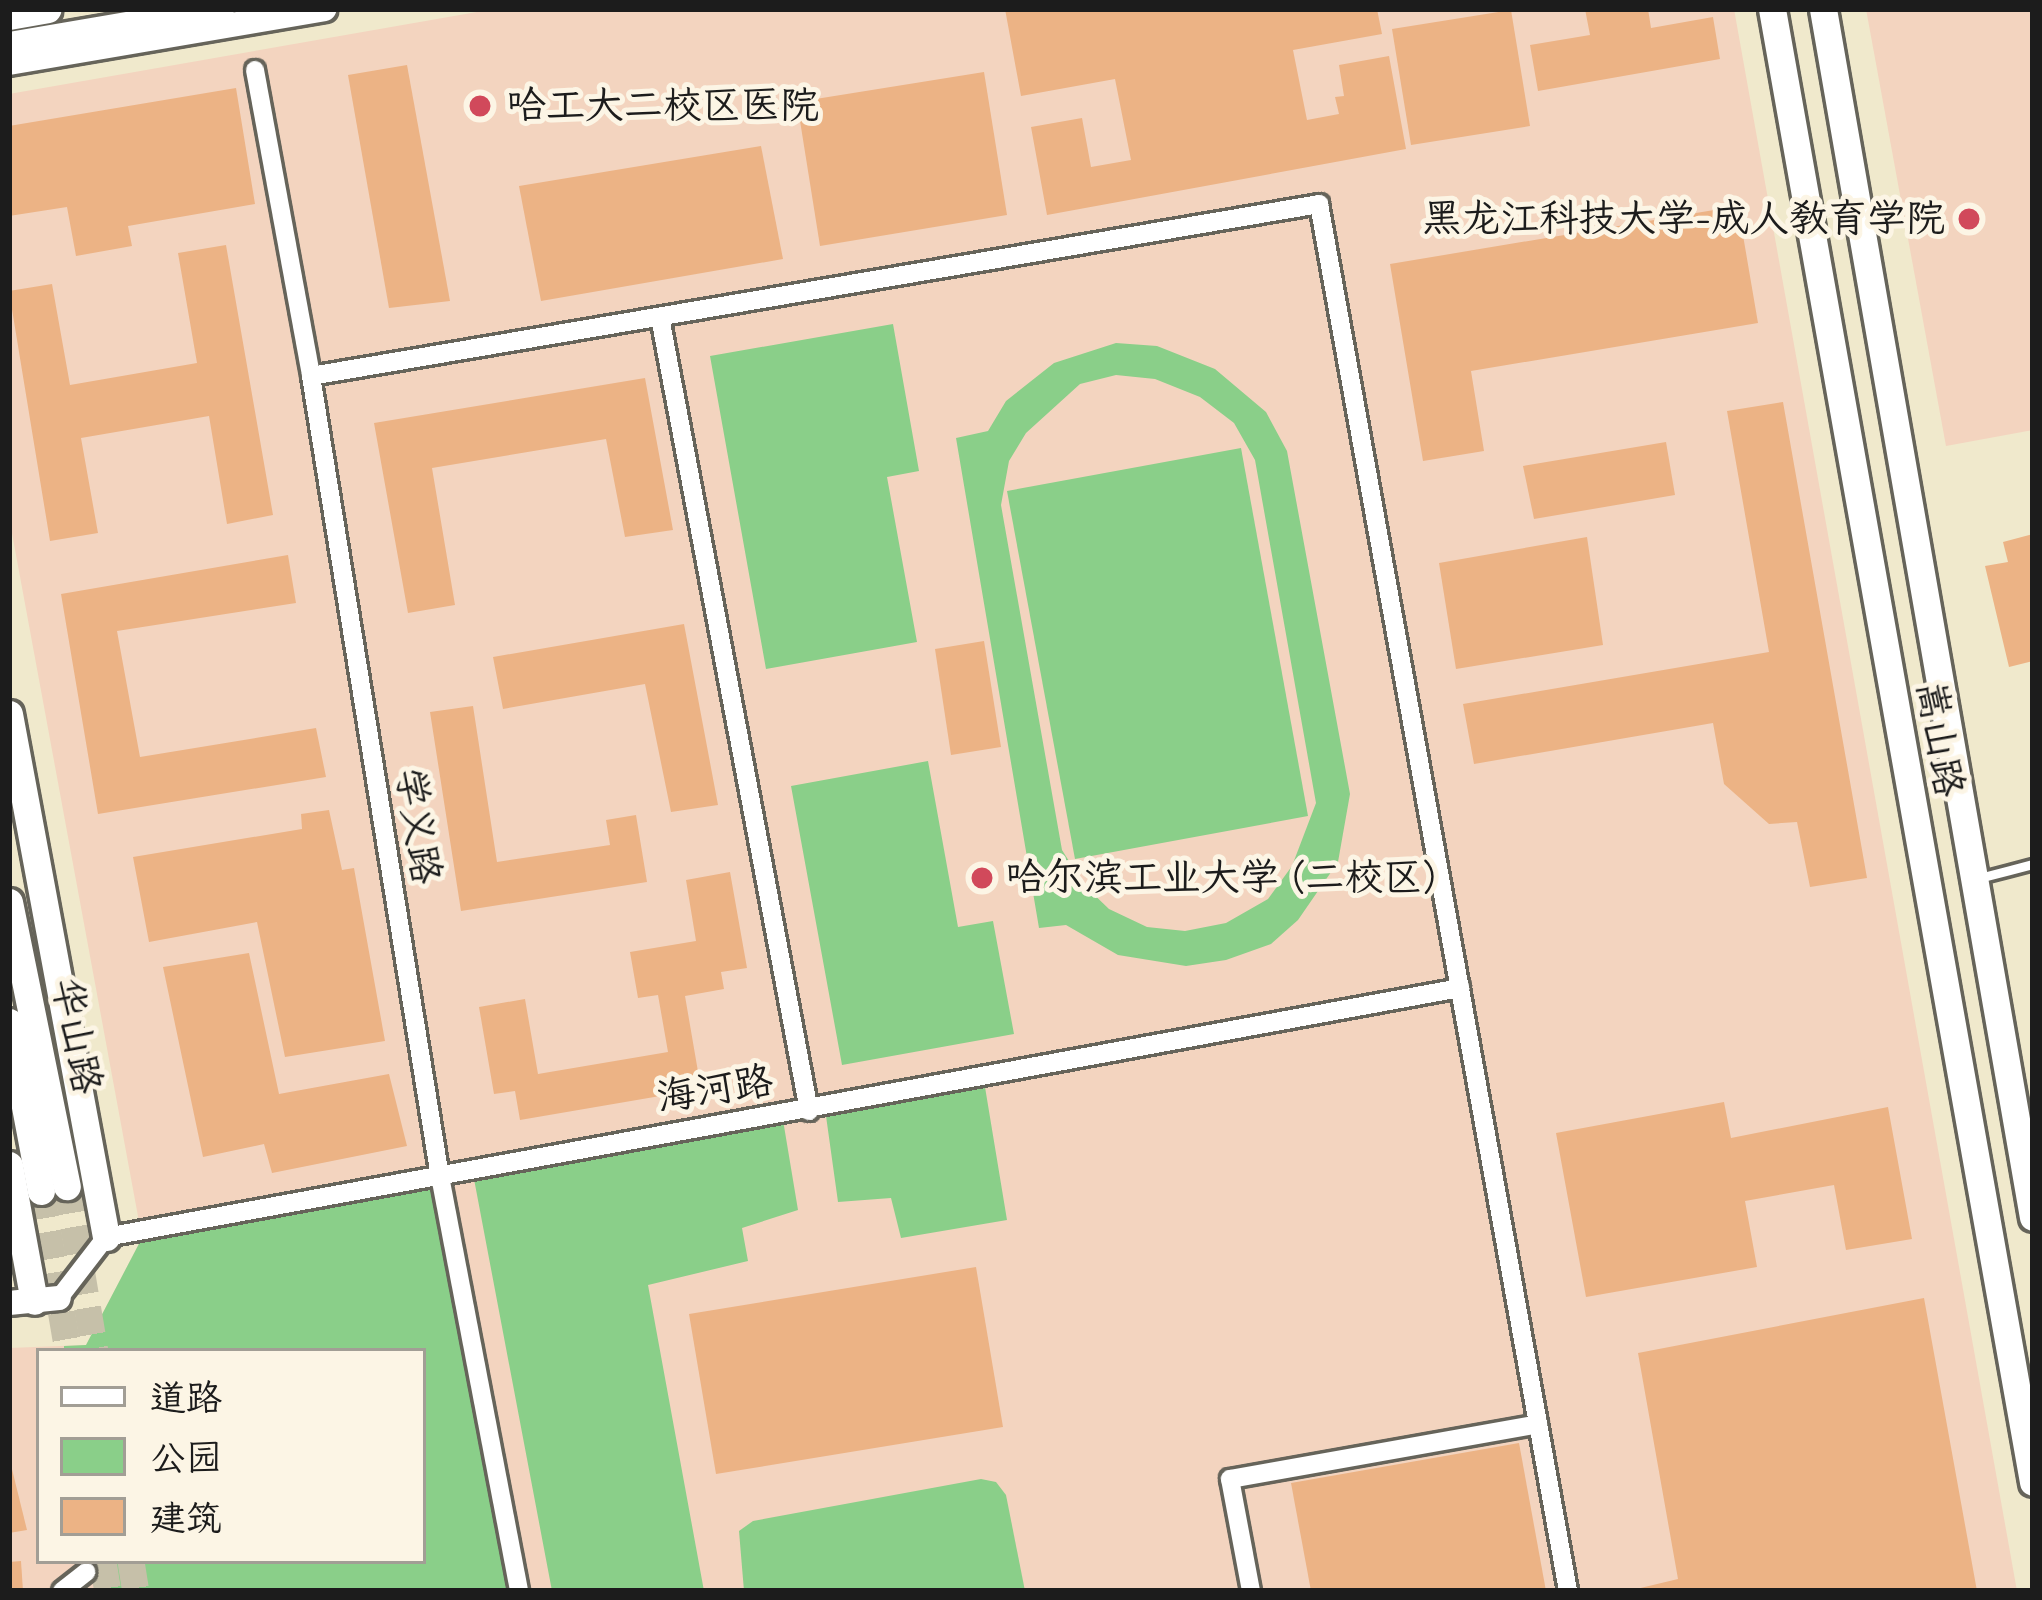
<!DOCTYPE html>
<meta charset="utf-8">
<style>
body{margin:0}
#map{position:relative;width:2042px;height:1600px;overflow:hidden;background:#f0e9cc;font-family:"Comic Neue","LXGW WenKai TC",sans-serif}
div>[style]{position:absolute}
.built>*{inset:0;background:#f3d4bf}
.green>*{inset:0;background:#8acf89}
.building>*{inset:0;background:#ecb385}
.secondary-tunnel>*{height:27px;margin-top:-13.5px;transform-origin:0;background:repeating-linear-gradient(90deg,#c6c0a9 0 27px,transparent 0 41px)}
.roads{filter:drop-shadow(3px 0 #66645a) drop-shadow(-3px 0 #66645a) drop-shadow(0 3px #66645a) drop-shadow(0 -3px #66645a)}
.service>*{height:9px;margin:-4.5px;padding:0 4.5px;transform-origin:4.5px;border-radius:4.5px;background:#fff}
.minor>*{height:18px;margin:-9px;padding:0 9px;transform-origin:9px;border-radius:9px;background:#fff}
.tertiary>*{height:24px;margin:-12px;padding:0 12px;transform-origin:12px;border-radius:12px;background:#fff}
.secondary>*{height:27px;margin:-13.5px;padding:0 13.5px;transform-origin:13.5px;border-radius:13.5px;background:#fff}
.dots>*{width:33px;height:33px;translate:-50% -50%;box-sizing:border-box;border:6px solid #fcf5e5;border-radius:50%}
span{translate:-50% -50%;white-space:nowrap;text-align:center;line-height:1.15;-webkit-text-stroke:10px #fcf5e5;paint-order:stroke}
.poi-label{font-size:39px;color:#1c1c1c}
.left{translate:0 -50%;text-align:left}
.right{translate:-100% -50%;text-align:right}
.street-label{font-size:39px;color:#1c1c1c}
.frame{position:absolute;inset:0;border:12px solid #1c1c1c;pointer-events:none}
.legend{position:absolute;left:36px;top:1348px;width:390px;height:216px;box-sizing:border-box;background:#fcf5e5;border:3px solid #a29e95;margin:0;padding:15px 21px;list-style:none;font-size:36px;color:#1c1c1c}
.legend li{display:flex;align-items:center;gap:24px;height:60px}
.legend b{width:60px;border:3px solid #a29e95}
</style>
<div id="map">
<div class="built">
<i style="clip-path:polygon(evenodd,494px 9px,1734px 9px,2017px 1591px,9px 1591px,9px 1348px,86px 1345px,142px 1238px,9px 517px,9px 94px,494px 9px,39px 1351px,423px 1351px,423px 1561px,39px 1561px,39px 1351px)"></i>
<i style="clip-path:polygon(1866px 9px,2033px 9px,2033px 430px,1946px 446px)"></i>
</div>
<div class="green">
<i style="clip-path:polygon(893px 324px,919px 471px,887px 477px,917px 642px,766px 669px,710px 356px)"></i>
<i style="clip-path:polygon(evenodd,1116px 343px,1157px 346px,1215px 369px,1266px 412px,1287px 451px,1350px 794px,1338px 862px,1298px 920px,1271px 944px,1226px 960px,1186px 966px,1118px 955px,1066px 925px,1039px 928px,956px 438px,988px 431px,1006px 401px,1054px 363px,1116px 343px,1116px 375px,1155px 379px,1200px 397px,1234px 423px,1255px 460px,1316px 803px,1292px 866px,1268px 899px,1226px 923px,1185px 931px,1147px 927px,1109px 909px,1084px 885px,1062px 850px,1001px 505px,1009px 461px,1026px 433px,1080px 384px,1116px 375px)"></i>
<i style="clip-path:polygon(1241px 448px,1308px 816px,1075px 859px,1007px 491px)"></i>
<i style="clip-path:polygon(928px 761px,958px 927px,993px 921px,1014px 1034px,842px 1065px,791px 786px)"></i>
<i style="clip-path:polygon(985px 1087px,1007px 1220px,901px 1238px,891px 1198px,838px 1202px,826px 1116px)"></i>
<i style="clip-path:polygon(783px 1120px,798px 1210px,742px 1228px,748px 1261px,648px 1285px,704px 1591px,552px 1591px,474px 1179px)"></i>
<i style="clip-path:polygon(436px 1187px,508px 1591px,106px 1591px,101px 1561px,423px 1561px,423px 1351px,64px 1351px,64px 1346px,86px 1345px,142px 1238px)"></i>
<i style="clip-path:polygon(981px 1479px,996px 1482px,1006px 1495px,1025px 1591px,744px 1591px,739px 1531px,753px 1521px)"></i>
</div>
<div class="building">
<i style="clip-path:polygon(1005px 9px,1377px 9px,1382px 34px,1293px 50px,1307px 120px,1339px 114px,1335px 97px,1344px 96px,1339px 65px,1389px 56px,1406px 149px,1047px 215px,1031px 127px,1082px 118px,1091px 167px,1131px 160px,1115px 79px,1021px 96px)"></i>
<i style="clip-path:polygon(1585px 9px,1648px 9px,1651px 28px,1713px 17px,1720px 59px,1538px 91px,1530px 45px,1590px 35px)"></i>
<i style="clip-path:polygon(1511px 10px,1530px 126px,1411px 145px,1392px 29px)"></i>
<i style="clip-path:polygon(407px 65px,450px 301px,389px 308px,348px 75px)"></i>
<i style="clip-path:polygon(984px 72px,1007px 215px,820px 246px,797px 102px)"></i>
<i style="clip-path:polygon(236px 88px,255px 204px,128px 226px,132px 246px,76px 256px,67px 207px,9px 216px,9px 126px)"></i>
<i style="clip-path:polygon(761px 146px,783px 259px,541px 301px,519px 186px)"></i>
<i style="clip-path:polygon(1738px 206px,1758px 323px,1471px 371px,1484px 451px,1423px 461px,1390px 264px)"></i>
<i style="clip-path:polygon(226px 245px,273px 515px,227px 524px,209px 416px,81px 438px,98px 533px,50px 541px,9px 291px,52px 284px,70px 385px,197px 363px,178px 253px)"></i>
<i style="clip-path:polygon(645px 378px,673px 530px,625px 537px,606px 439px,432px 468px,455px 605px,408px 613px,374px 423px)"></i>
<i style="clip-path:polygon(1783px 402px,1867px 878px,1810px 887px,1797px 822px,1769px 824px,1724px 784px,1713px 723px,1474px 764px,1463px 704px,1769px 652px,1727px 411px)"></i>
<i style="clip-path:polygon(1666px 442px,1675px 495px,1534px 519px,1523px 466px)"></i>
<i style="clip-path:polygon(2033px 534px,2033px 661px,2009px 667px,1985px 566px,2008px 562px,2003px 542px)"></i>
<i style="clip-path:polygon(1587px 537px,1603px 645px,1456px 669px,1439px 563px)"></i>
<i style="clip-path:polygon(288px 555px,296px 603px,117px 631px,140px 757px,316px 728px,326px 777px,98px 814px,61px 594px)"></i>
<i style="clip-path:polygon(684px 624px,718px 805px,671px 812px,645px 684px,503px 709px,493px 657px)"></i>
<i style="clip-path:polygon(984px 641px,1001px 747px,951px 755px,935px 649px)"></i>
<i style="clip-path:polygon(473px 706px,497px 862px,610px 845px,606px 820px,636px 815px,647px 882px,461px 911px,430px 712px)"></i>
<i style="clip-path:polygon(329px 810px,342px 870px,354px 868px,385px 1041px,285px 1057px,257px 922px,149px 942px,133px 857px,302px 829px,301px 814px)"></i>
<i style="clip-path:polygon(730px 872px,747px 968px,721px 972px,724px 989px,685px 996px,701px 1089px,520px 1120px,515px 1091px,494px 1094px,479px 1007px,525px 999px,538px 1074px,668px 1052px,658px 995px,638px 998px,630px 952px,696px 941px,686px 880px)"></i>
<i style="clip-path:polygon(249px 953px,279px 1094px,389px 1074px,407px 1146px,272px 1173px,264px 1144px,203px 1157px,163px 967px)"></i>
<i style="clip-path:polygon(1724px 1102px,1731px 1138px,1888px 1107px,1912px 1239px,1846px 1250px,1834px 1185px,1745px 1201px,1757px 1267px,1586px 1297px,1556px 1133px)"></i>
<i style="clip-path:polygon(976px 1267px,1003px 1427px,716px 1474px,689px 1314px)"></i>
<i style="clip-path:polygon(1924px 1298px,1977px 1591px,1628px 1591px,1678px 1579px,1638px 1353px)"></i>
<i style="clip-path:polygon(1519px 1443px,1546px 1591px,1311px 1591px,1291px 1483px)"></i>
<i style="clip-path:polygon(9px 1457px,27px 1530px,9px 1533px)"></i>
<i style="clip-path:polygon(21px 1561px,23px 1591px,9px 1591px,9px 1562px)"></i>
</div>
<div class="secondary-tunnel">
<i style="left:67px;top:1186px;width:167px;rotate:80.4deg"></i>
<i style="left:41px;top:1191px;width:162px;rotate:80.4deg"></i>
<i style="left:103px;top:1561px;width:30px;rotate:81deg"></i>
<i style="left:131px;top:1561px;width:30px;rotate:81deg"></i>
</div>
<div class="roads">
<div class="service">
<i style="left:1979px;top:878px;width:56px;rotate:-14.5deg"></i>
</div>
<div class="minor">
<i style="left:255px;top:70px;width:311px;rotate:79.6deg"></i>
<i style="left:311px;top:376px;width:805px;rotate:80.85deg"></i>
<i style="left:439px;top:1171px;width:428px;rotate:79.2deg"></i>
<i style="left:660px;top:317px;width:808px;rotate:79.37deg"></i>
<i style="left:311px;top:376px;width:1023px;rotate:-9.68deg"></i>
<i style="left:1319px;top:204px;width:1409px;rotate:79.82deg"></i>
<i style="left:59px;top:1298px;width:77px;rotate:-52.4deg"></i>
<i style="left:106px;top:1237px;width:1377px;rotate:-10.42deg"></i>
<i style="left:62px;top:1591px;width:31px;rotate:-38deg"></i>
<i style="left:1251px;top:1591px;width:114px;rotate:-100.6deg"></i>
<i style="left:1230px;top:1479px;width:313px;rotate:-10.1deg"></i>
</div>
<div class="tertiary">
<i style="left:9px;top:63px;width:320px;rotate:-9.7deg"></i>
<i style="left:9px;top:1303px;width:50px;rotate:-5.7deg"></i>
</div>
<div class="secondary">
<i style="left:1772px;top:9px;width:1496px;rotate:79.95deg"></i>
<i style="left:1823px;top:9px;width:1226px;rotate:80.14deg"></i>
<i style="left:9px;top:16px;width:39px;rotate:-10deg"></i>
<i style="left:9px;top:45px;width:214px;rotate:-9.7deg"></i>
<i style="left:9px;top:714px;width:532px;rotate:79.49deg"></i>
<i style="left:9px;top:902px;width:290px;rotate:78.5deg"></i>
<i style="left:9px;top:1022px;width:172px;rotate:79.3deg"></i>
<i style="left:9px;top:1165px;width:138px;rotate:79.6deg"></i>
</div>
</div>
<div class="dots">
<i style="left:480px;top:106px;background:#d1495b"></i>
<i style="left:1969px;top:219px;background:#d1495b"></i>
<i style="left:982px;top:878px;background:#d1495b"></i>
</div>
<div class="poi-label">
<span class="left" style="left:507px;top:106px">哈工大二校区医院</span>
<span class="right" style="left:1945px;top:219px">黑龙江科技大学-成人教育学院</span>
<span class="left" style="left:1006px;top:878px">哈尔滨工业大学 (二校区)</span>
</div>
<div class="street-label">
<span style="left:1939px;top:739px;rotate:80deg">嵩山路</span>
<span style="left:417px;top:826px;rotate:81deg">学义路</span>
<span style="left:76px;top:1036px;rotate:79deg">华山路</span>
<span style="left:715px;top:1090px;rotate:-9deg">海河路</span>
</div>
<div class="frame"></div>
<ul class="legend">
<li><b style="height:15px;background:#fff"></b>道路</li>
<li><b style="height:33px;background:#8acf89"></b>公园</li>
<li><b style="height:33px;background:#ecb385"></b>建筑</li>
</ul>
</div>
